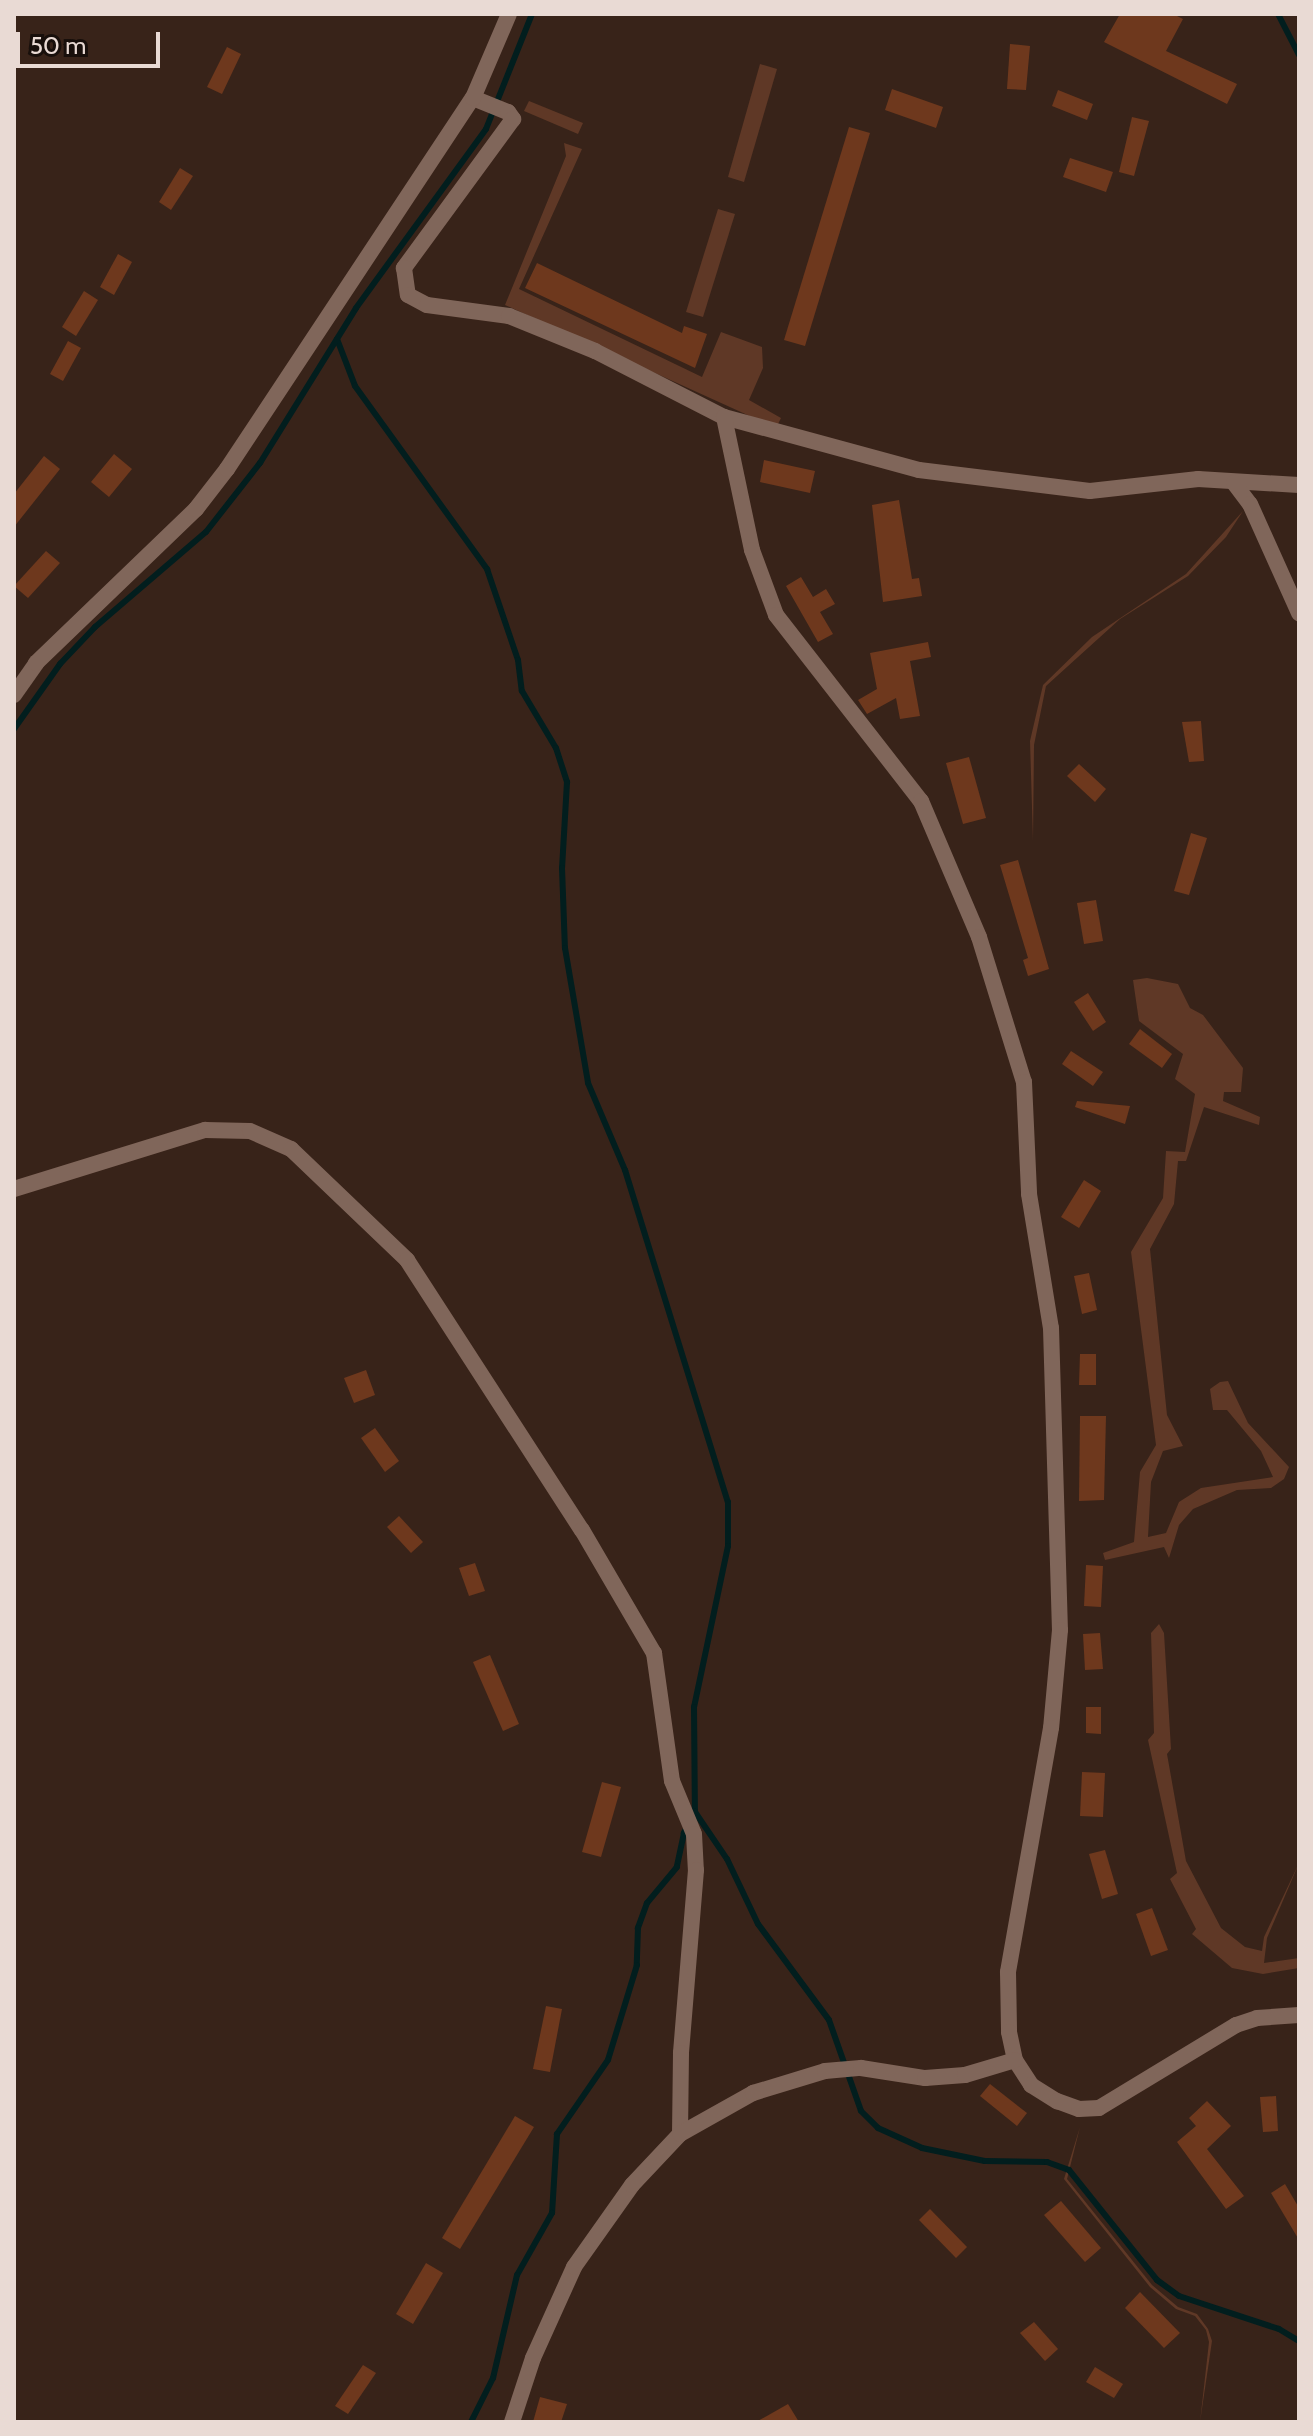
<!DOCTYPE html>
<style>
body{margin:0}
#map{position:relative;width:1313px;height:2436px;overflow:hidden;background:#382319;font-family:Cabin,sans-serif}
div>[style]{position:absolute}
.green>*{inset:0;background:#5f3826}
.stream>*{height:6px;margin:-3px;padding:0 3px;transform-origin:3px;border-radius:3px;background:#021e1e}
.building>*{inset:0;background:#6e381d}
.street>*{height:16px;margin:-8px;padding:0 8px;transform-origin:8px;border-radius:8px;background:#80665a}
span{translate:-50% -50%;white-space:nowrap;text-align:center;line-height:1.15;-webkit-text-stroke:7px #180f0b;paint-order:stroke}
.frame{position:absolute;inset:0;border:16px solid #e9dad4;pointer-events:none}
.scale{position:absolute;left:16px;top:32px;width:144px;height:36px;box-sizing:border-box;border:4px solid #e9dad4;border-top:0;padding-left:10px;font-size:24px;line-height:28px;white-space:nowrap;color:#e9dad4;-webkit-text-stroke:6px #180f0b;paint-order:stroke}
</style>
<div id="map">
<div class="green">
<i style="clip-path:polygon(760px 64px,777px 69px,744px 182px,728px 177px)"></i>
<i style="clip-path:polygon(529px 101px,583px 123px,578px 134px,524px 111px)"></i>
<i style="clip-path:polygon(564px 143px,582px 149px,519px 289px,702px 377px,721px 332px,762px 347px,763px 368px,749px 400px,781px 418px,776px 428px,505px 305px,566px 156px)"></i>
<i style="clip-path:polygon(718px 209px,735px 214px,703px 317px,686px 312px)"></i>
<i style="clip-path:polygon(1243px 511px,1226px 537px,1188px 576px,1120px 619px,1046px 686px,1034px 745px,1033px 841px,1030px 741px,1043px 685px,1092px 637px,1186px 574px)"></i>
<i style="clip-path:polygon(1147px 978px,1178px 984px,1190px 1008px,1203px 1015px,1243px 1068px,1241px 1092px,1224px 1092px,1223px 1101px,1260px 1117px,1259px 1125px,1204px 1107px,1186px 1161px,1178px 1161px,1174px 1204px,1150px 1249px,1167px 1415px,1183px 1446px,1163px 1451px,1151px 1482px,1148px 1537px,1166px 1533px,1179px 1502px,1201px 1488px,1273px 1477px,1261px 1451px,1227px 1410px,1213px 1410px,1210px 1389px,1220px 1382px,1228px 1381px,1248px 1423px,1289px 1467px,1284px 1479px,1271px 1488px,1237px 1490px,1193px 1509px,1179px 1525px,1169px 1558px,1164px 1547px,1105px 1560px,1103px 1553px,1134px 1542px,1140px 1472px,1156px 1445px,1131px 1252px,1163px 1198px,1166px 1151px,1185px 1152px,1195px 1094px,1175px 1079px,1183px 1054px,1139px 1021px,1133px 980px)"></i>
<i style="clip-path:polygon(1159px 1624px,1164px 1633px,1171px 1749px,1167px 1754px,1186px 1861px,1221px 1928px,1245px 1947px,1262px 1951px,1264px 1937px,1299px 1863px,1267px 1938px,1264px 1963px,1299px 1958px,1299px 1968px,1263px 1974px,1232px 1968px,1192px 1934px,1196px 1929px,1170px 1879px,1177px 1873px,1148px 1740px,1154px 1733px,1151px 1633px)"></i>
<i style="clip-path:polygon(1080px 2127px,1067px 2179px,1152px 2285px,1178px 2307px,1197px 2314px,1208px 2329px,1212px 2341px,1200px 2422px,1209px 2342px,1206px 2330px,1195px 2316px,1176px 2309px,1150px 2287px,1064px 2179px)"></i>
</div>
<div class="stream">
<i style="left:1278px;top:14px;width:46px;rotate:62.9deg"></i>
<i style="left:337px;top:339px;width:50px;rotate:69deg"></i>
<i style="left:355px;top:386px;width:226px;rotate:54.2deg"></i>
<i style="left:487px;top:569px;width:96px;rotate:71.2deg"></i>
<i style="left:518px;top:660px;width:31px;rotate:83deg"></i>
<i style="left:522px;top:691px;width:66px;rotate:59.2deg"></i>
<i style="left:556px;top:748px;width:36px;rotate:72deg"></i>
<i style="left:567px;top:782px;width:86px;rotate:93.3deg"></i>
<i style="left:562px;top:868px;width:80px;rotate:87.9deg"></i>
<i style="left:565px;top:948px;width:137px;rotate:80.3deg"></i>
<i style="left:588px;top:1083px;width:95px;rotate:67deg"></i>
<i style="left:625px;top:1170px;width:348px;rotate:72.8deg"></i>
<i style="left:728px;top:1502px;width:44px;rotate:90deg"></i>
<i style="left:728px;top:1546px;width:165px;rotate:101.9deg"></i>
<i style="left:694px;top:1707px;width:105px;rotate:89.5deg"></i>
<i style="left:695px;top:1812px;width:24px;rotate:118deg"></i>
<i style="left:684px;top:1833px;width:35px;rotate:102deg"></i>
<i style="left:677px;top:1867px;width:47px;rotate:129.8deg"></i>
<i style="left:647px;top:1903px;width:27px;rotate:110deg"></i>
<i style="left:638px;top:1928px;width:37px;rotate:92deg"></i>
<i style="left:637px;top:1965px;width:99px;rotate:107deg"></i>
<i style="left:608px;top:2060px;width:90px;rotate:124.6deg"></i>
<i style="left:557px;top:2134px;width:79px;rotate:93.6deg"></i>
<i style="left:552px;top:2213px;width:71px;rotate:119.4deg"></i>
<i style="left:517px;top:2275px;width:106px;rotate:103.1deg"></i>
<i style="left:493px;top:2378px;width:49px;rotate:116.6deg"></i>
<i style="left:14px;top:729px;width:80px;rotate:-54.7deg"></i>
<i style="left:60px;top:664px;width:51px;rotate:-46.6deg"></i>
<i style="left:95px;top:627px;width:146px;rotate:-40.6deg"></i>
<i style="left:206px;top:532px;width:88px;rotate:-52deg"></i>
<i style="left:260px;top:463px;width:182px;rotate:-58.2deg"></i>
<i style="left:356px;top:308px;width:221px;rotate:-54deg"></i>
<i style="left:486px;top:129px;width:124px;rotate:-68.2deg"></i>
<i style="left:695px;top:1812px;width:57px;rotate:55.8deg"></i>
<i style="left:727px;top:1859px;width:72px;rotate:64.5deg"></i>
<i style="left:758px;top:1924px;width:119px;rotate:53.5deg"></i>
<i style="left:829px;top:2020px;width:96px;rotate:70.6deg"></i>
<i style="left:861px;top:2111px;width:24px;rotate:45deg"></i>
<i style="left:878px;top:2128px;width:48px;rotate:24.4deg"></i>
<i style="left:922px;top:2148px;width:64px;rotate:11.7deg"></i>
<i style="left:985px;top:2161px;width:62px;rotate:0.9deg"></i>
<i style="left:1047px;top:2162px;width:23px;rotate:20deg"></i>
<i style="left:1069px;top:2170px;width:141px;rotate:51.3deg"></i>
<i style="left:1157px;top:2280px;width:27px;rotate:36deg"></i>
<i style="left:1179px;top:2296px;width:105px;rotate:18.3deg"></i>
<i style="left:1279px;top:2329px;width:23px;rotate:31deg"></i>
</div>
<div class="building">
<i style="clip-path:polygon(1120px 14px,1173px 14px,1183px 19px,1166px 51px,1237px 84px,1227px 104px,1104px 42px)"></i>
<i style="clip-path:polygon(1010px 44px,1030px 46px,1026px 90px,1007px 89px)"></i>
<i style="clip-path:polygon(227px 47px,241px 54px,222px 94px,207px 87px)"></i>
<i style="clip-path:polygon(892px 89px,943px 107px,936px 128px,885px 110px)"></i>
<i style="clip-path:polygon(1058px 90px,1093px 104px,1087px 120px,1052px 106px)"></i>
<i style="clip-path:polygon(1132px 117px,1149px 121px,1134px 176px,1119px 172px)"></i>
<i style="clip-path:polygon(849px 127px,870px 133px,805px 346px,784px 340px)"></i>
<i style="clip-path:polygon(1070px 158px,1113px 172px,1106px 192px,1063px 177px)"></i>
<i style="clip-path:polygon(180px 168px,193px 176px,171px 210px,159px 202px)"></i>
<i style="clip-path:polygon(118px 254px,132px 262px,114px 295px,100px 287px)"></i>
<i style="clip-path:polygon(537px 263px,682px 333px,684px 326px,707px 334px,695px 368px,525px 288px)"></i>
<i style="clip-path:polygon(84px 291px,98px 300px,76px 336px,62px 327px)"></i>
<i style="clip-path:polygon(68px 341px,81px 348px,63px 381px,50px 374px)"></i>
<i style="clip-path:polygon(114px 454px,132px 469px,109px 497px,91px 482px)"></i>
<i style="clip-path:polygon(44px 456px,60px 469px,14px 527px,14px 494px)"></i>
<i style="clip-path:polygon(764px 460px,815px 471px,810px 493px,760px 482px)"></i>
<i style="clip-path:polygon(899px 500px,912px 579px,919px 578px,922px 596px,883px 602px,872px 505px)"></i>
<i style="clip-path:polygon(46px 551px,60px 563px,28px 598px,14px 586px)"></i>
<i style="clip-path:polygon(801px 577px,813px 597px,826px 589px,835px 604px,820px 612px,833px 634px,818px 642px,786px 586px)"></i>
<i style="clip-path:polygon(928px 642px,931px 657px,910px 661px,920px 716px,900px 719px,896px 698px,867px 714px,858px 700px,877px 689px,870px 653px)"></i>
<i style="clip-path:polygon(1201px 721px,1204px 761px,1189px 762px,1182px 722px)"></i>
<i style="clip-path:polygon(969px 757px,986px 818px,963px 824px,946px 763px)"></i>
<i style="clip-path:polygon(1079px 764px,1106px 789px,1095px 802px,1067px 776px)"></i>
<i style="clip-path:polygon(1191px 833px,1207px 838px,1189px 895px,1174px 891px)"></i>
<i style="clip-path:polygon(1018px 860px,1049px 969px,1028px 976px,1023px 960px,1028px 958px,1000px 865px)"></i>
<i style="clip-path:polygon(1096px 900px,1103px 941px,1084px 944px,1077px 903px)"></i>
<i style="clip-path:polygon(1088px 993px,1106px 1022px,1093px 1031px,1074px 1002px)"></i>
<i style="clip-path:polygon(1140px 1029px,1172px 1054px,1162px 1068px,1129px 1044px)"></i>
<i style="clip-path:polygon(1071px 1051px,1103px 1072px,1093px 1086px,1062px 1064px)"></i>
<i style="clip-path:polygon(1077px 1101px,1130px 1106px,1125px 1124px,1075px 1107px)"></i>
<i style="clip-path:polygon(1084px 1180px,1101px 1191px,1079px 1228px,1061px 1217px)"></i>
<i style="clip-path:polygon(1089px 1273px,1097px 1310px,1082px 1314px,1074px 1276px)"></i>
<i style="clip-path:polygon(1080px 1354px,1096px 1354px,1096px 1385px,1079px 1385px)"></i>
<i style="clip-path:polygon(366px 1370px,375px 1395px,354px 1403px,344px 1378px)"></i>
<i style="clip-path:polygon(1080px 1416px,1106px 1416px,1104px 1500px,1079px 1501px)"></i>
<i style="clip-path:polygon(375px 1428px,399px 1461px,385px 1472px,361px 1438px)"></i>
<i style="clip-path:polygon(399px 1516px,423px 1542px,411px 1553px,387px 1527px)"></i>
<i style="clip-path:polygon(475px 1563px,485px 1591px,469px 1596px,459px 1568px)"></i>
<i style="clip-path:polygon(1086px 1565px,1103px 1566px,1101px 1607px,1084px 1606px)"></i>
<i style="clip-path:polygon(1100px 1633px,1103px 1669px,1085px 1670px,1083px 1634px)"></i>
<i style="clip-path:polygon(490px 1655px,519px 1724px,503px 1731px,473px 1662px)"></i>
<i style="clip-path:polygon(1086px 1707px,1101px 1707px,1101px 1734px,1086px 1733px)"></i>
<i style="clip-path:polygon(1082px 1772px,1105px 1773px,1103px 1817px,1080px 1816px)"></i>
<i style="clip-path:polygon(602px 1782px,621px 1787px,601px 1857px,582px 1852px)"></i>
<i style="clip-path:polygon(1105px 1850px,1118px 1894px,1102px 1899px,1089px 1854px)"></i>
<i style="clip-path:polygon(1152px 1908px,1168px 1950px,1151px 1956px,1136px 1914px)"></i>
<i style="clip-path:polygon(546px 2006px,562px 2009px,550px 2072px,533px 2069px)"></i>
<i style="clip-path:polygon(990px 2084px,1027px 2113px,1017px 2126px,980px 2096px)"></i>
<i style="clip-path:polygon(1276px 2096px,1278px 2131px,1263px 2132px,1260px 2097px)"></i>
<i style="clip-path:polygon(1207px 2101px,1231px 2126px,1207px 2149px,1244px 2196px,1226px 2209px,1177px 2142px,1196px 2126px,1189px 2118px)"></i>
<i style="clip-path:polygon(515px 2116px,534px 2127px,460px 2249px,442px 2238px)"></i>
<i style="clip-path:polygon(1285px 2184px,1299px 2208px,1299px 2240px,1271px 2193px)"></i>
<i style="clip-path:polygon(1061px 2201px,1101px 2248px,1085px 2262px,1044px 2215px)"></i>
<i style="clip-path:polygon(930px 2209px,967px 2247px,956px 2258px,919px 2220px)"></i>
<i style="clip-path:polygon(426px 2263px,443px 2273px,413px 2324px,396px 2314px)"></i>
<i style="clip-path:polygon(1140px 2292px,1180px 2333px,1164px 2348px,1125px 2308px)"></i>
<i style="clip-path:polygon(1034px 2322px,1058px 2349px,1045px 2361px,1020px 2333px)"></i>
<i style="clip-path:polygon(363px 2365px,376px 2373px,348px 2414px,335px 2406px)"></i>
<i style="clip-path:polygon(1095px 2367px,1123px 2384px,1114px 2398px,1086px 2382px)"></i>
<i style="clip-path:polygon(540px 2397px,567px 2404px,561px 2422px,533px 2422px)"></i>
<i style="clip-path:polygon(788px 2404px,799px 2422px,756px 2422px)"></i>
</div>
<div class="street">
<i style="left:473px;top:98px;width:38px;rotate:22deg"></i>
<i style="left:508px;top:112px;width:9px;rotate:54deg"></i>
<i style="left:513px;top:119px;width:185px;rotate:126.2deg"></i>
<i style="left:404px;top:268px;width:27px;rotate:82deg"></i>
<i style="left:408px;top:295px;width:21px;rotate:28deg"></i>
<i style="left:427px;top:305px;width:83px;rotate:7.6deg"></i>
<i style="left:509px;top:316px;width:93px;rotate:22.1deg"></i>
<i style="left:595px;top:351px;width:145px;rotate:27.1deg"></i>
<i style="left:724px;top:417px;width:202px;rotate:15.2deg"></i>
<i style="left:919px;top:470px;width:172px;rotate:7deg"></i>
<i style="left:1090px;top:491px;width:109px;rotate:-6.3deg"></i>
<i style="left:1198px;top:479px;width:101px;rotate:3.4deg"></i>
<i style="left:724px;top:417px;width:136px;rotate:78.1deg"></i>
<i style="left:752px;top:550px;width:69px;rotate:69.7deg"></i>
<i style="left:776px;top:615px;width:236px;rotate:52.1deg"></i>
<i style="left:921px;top:801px;width:148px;rotate:66.9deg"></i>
<i style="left:979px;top:937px;width:152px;rotate:72.8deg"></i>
<i style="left:1024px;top:1082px;width:112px;rotate:87.4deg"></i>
<i style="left:1029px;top:1194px;width:136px;rotate:80.7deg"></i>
<i style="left:1051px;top:1328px;width:302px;rotate:88.3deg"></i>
<i style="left:1060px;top:1630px;width:98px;rotate:95.2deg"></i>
<i style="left:1051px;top:1728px;width:248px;rotate:100deg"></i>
<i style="left:1008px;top:1972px;width:60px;rotate:89deg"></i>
<i style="left:1009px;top:2032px;width:29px;rotate:78deg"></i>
<i style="left:1015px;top:2060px;width:30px;rotate:57deg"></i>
<i style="left:1031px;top:2085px;width:31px;rotate:32deg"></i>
<i style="left:1057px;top:2101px;width:23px;rotate:20deg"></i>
<i style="left:1079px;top:2109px;width:20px;rotate:-3deg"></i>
<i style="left:1099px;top:2108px;width:160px;rotate:-31.2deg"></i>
<i style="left:1236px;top:2025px;width:22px;rotate:-18deg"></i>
<i style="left:1257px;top:2018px;width:42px;rotate:-4.1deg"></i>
<i style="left:1234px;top:483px;width:26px;rotate:53deg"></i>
<i style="left:1250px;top:504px;width:120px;rotate:65.8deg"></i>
<i style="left:14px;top:695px;width:39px;rotate:-55deg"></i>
<i style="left:36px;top:663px;width:222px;rotate:-43.9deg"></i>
<i style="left:196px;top:509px;width:51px;rotate:-52.2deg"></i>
<i style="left:227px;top:469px;width:445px;rotate:-56.5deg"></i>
<i style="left:473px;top:98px;width:91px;rotate:-66.8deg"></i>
<i style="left:14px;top:1189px;width:200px;rotate:-17.2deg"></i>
<i style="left:205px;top:1130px;width:45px;rotate:1.3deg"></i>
<i style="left:250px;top:1131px;width:45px;rotate:23.7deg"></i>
<i style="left:291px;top:1149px;width:161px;rotate:43.7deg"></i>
<i style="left:407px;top:1260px;width:322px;rotate:57.1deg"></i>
<i style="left:582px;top:1530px;width:143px;rotate:59.7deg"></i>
<i style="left:654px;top:1653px;width:129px;rotate:82deg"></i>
<i style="left:672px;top:1781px;width:57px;rotate:67.5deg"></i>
<i style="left:694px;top:1834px;width:36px;rotate:87deg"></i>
<i style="left:696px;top:1870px;width:184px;rotate:94.7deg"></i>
<i style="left:681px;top:2053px;width:81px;rotate:90.7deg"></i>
<i style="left:512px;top:2422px;width:67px;rotate:-71.8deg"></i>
<i style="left:533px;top:2358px;width:100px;rotate:-65.7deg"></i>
<i style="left:574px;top:2267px;width:100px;rotate:-54.7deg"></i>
<i style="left:632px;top:2185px;width:70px;rotate:-46.7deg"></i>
<i style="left:680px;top:2134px;width:84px;rotate:-29.3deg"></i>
<i style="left:753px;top:2093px;width:75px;rotate:-17deg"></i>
<i style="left:825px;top:2071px;width:36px;rotate:-5deg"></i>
<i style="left:861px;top:2068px;width:65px;rotate:8.9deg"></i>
<i style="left:925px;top:2078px;width:40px;rotate:-4.3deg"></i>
<i style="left:965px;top:2075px;width:52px;rotate:-16.7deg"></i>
</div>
<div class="frame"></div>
<div class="scale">50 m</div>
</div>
